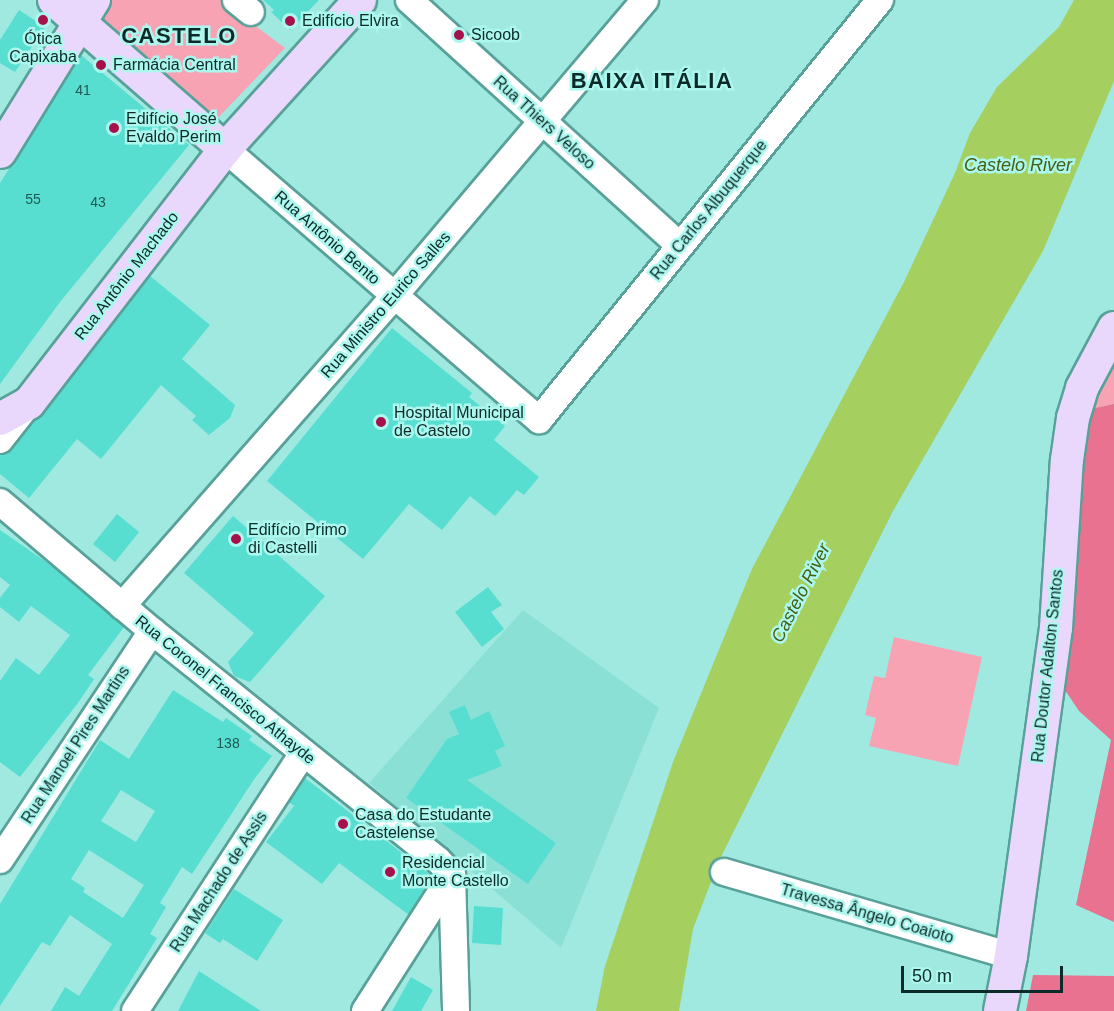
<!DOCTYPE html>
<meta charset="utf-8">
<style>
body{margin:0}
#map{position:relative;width:1114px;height:1011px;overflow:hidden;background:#9fe9e1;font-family:Arial,sans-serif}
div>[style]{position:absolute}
.built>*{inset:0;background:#8be0d6}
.green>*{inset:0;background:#f8a3b4}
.forest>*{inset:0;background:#e8728f}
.water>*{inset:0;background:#a5cf5f}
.building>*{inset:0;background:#57ded1}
.roads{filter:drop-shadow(2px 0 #58a199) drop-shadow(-2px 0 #58a199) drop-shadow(0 2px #58a199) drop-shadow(0 -2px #58a199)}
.minor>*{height:26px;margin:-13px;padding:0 13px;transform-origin:13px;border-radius:13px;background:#fff}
.major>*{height:32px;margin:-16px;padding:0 16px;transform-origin:16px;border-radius:16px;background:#e9d8fc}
.dots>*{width:16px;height:16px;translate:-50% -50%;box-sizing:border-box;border:3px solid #acf7ee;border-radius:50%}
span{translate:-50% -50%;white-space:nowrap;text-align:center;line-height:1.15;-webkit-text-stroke:5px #acf7ee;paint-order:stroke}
.number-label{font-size:14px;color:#1f5852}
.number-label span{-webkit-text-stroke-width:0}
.poi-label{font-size:16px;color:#0c2b28}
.left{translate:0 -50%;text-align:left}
.street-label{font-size:16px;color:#0c2b28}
.water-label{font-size:18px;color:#465f10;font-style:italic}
.district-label{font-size:22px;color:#0c2b28;font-weight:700;letter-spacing:1.5px}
.scale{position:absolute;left:901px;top:966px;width:162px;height:27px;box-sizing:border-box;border:3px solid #0c2b28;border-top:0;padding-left:8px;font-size:18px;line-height:21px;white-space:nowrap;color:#0c2b28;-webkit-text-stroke:4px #acf7ee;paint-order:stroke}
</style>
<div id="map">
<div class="built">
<i style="clip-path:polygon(523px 610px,659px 708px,561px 948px,369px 783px)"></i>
</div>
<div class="green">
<i style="clip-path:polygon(110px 0,221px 0,285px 48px,214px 122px,99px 17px)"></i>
<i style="clip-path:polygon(1114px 336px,1114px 404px,1086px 410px)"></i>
<i style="clip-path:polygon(894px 637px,982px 657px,958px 766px,869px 746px,876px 718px,865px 715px,874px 676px,885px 678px)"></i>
</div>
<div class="forest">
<i style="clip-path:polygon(1114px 404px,1114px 922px,1076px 905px,1111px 740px,1079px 711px,1065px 690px,1075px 605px,1078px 555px,1074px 522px,1086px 410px)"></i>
<i style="clip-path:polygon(1033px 975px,1114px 976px,1114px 1011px,1026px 1011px)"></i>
</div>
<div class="water">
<i style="clip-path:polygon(1074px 0,1114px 0,1114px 81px,1043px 251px,893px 511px,719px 861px,693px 929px,679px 1011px,596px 1011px,605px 966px,673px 762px,752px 569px,904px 282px,955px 173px,970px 133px,997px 87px,1059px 27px)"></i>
</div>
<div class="building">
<i style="clip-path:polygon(263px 0,319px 0,290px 30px,271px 12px,274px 10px)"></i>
<i style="clip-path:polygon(19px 10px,45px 27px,15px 72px,0 63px,0 40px)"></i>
<i style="clip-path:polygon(81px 55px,189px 145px,60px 302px,0 384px,0 183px)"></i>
<i style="clip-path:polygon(150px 276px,210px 325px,182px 359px,235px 405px,230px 418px,209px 435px,192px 420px,196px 416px,161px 385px,101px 459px,77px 439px,29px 498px,0 474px,0 455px,11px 450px,34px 421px,43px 414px)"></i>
<i style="clip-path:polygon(392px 328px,472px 393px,469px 397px,505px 426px,494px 440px,539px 477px,524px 495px,517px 490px,495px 516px,470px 496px,442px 530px,409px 504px,363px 559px,267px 481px)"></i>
<i style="clip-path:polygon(117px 514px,139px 532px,115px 562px,93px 544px)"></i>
<i style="clip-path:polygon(233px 516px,325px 596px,250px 682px,234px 676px,228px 662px,254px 633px,184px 573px)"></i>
<i style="clip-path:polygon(0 530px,55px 568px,124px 627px,88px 675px,94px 679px,78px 703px,20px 777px,0 762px,0 681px,16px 658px,39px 675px,70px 635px,31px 606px,19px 622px,0 607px,0 598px,10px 585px,0 577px)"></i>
<i style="clip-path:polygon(488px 587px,502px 605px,491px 612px,504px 629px,482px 647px,455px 612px)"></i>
<i style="clip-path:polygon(evenodd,173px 690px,223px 722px,226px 718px,252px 736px,249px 740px,272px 756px,255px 778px,192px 874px,182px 867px,160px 903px,166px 907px,150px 934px,157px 938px,112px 1011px,51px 1011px,65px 987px,79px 996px,112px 944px,70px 915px,50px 946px,42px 942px,0 1006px,0 904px,100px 740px,129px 759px,173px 690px,121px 790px,155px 811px,136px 842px,101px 821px,121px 790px,173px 690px,89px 850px,144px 885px,123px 918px,83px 892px,85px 888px,71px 879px,89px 850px)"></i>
<i style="clip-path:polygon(465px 705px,471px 720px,489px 711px,505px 746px,495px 751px,502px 766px,467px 780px,556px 843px,528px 884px,406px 798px,447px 739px,459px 734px,449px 712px)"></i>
<i style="clip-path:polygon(305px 778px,433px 877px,409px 915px,339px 863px,322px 884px,266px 842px,294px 806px,289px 802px)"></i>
<i style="clip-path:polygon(234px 889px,283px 920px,257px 961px,223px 939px,220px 943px,205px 933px)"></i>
<i style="clip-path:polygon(474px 906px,503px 908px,501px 945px,472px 943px)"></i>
<i style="clip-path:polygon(199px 971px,261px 1011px,178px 1011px)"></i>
<i style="clip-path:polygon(411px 977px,433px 990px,421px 1011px,392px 1011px)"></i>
</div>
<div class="roads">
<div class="minor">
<i style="left:236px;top:0;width:19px;rotate:39deg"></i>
<i style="left:409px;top:0;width:366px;rotate:42.2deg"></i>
<i style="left:225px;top:149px;width:415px;rotate:40.8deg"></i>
<i style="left:539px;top:420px;width:541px;rotate:-50.93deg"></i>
<i style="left:0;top:440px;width:42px;rotate:-51.8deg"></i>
<i style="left:0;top:502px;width:199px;rotate:40.3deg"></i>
<i style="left:152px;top:631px;width:366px;rotate:38.7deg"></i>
<i style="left:438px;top:860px;width:21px;rotate:47deg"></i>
<i style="left:122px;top:606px;width:412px;rotate:-48.7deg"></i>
<i style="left:394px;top:296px;width:388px;rotate:-49.7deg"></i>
<i style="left:0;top:860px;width:275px;rotate:-56.4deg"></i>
<i style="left:724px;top:872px;width:299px;rotate:16.3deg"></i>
<i style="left:452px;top:875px;width:136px;rotate:88.3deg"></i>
<i style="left:135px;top:1011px;width:308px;rotate:-56.9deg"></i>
<i style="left:365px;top:1011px;width:161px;rotate:-57.4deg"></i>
</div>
<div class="major">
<i style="left:54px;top:0;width:227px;rotate:41.1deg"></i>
<i style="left:0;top:152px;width:179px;rotate:-58.3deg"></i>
<i style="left:0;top:419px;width:33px;rotate:-29deg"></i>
<i style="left:29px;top:403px;width:321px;rotate:-52.3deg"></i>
<i style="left:225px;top:149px;width:201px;rotate:-47.8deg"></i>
<i style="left:1000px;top:1011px;width:56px;rotate:-78.7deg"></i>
<i style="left:1011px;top:956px;width:331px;rotate:-82.2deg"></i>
<i style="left:1056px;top:628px;width:168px;rotate:-86.3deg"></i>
<i style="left:1067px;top:460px;width:42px;rotate:-81.9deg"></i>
<i style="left:1073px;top:418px;width:31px;rotate:-73deg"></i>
<i style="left:1082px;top:388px;width:68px;rotate:-61.9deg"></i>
</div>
</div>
<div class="dots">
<i style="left:43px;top:20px;background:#a6114b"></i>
<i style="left:290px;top:21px;background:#a6114b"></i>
<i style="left:459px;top:35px;background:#a6114b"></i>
<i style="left:101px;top:65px;background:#a6114b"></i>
<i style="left:114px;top:128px;background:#a6114b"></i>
<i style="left:381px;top:422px;background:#a6114b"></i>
<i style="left:236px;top:539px;background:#a6114b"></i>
<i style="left:343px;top:824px;background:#a6114b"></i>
<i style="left:390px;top:872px;background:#a6114b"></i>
</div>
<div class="number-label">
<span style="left:83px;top:90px">41</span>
<span style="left:33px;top:199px">55</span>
<span style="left:98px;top:202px">43</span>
<span style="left:228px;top:743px">138</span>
</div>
<div class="poi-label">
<span class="left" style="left:302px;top:21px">Edifício Elvira</span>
<span class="left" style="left:471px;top:35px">Sicoob</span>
<span style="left:43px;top:48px">Ótica<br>Capixaba</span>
<span class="left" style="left:113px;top:65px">Farmácia Central</span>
<span class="left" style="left:126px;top:128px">Edifício José<br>Evaldo Perim</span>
<span class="left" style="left:394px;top:422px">Hospital Municipal<br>de Castelo</span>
<span class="left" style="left:248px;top:539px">Edifício Primo<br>di Castelli</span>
<span class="left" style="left:355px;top:824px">Casa do Estudante<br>Castelense</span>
<span class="left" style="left:402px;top:872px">Residencial<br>Monte Castello</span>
</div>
<div class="street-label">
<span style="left:544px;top:123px;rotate:42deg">Rua Thiers Veloso</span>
<span style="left:709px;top:210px;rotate:-51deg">Rua Carlos Albuquerque</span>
<span style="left:327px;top:238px;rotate:41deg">Rua Antônio Bento</span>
<span style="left:127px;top:276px;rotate:-52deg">Rua Antônio Machado</span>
<span style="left:386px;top:305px;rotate:-49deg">Rua Ministro Eurico Salles</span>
<span style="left:1048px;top:666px;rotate:-84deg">Rua Doutor Adalton Santos</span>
<span style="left:225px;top:690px;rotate:39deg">Rua Coronel Francisco Athayde</span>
<span style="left:76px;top:745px;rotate:-57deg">Rua Manoel Pires Martins</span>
<span style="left:219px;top:882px;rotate:-57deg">Rua Machado de Assis</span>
<span style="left:867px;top:914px;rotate:16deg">Travessa Ângelo Coaioto</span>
</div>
<div class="water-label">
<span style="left:1018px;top:165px">Castelo River</span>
<span style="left:801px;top:593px;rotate:-63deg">Castelo River</span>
</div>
<div class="district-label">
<span style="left:179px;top:36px">CASTELO</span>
<span style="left:652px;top:81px">BAIXA ITÁLIA</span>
</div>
<div class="scale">50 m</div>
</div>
